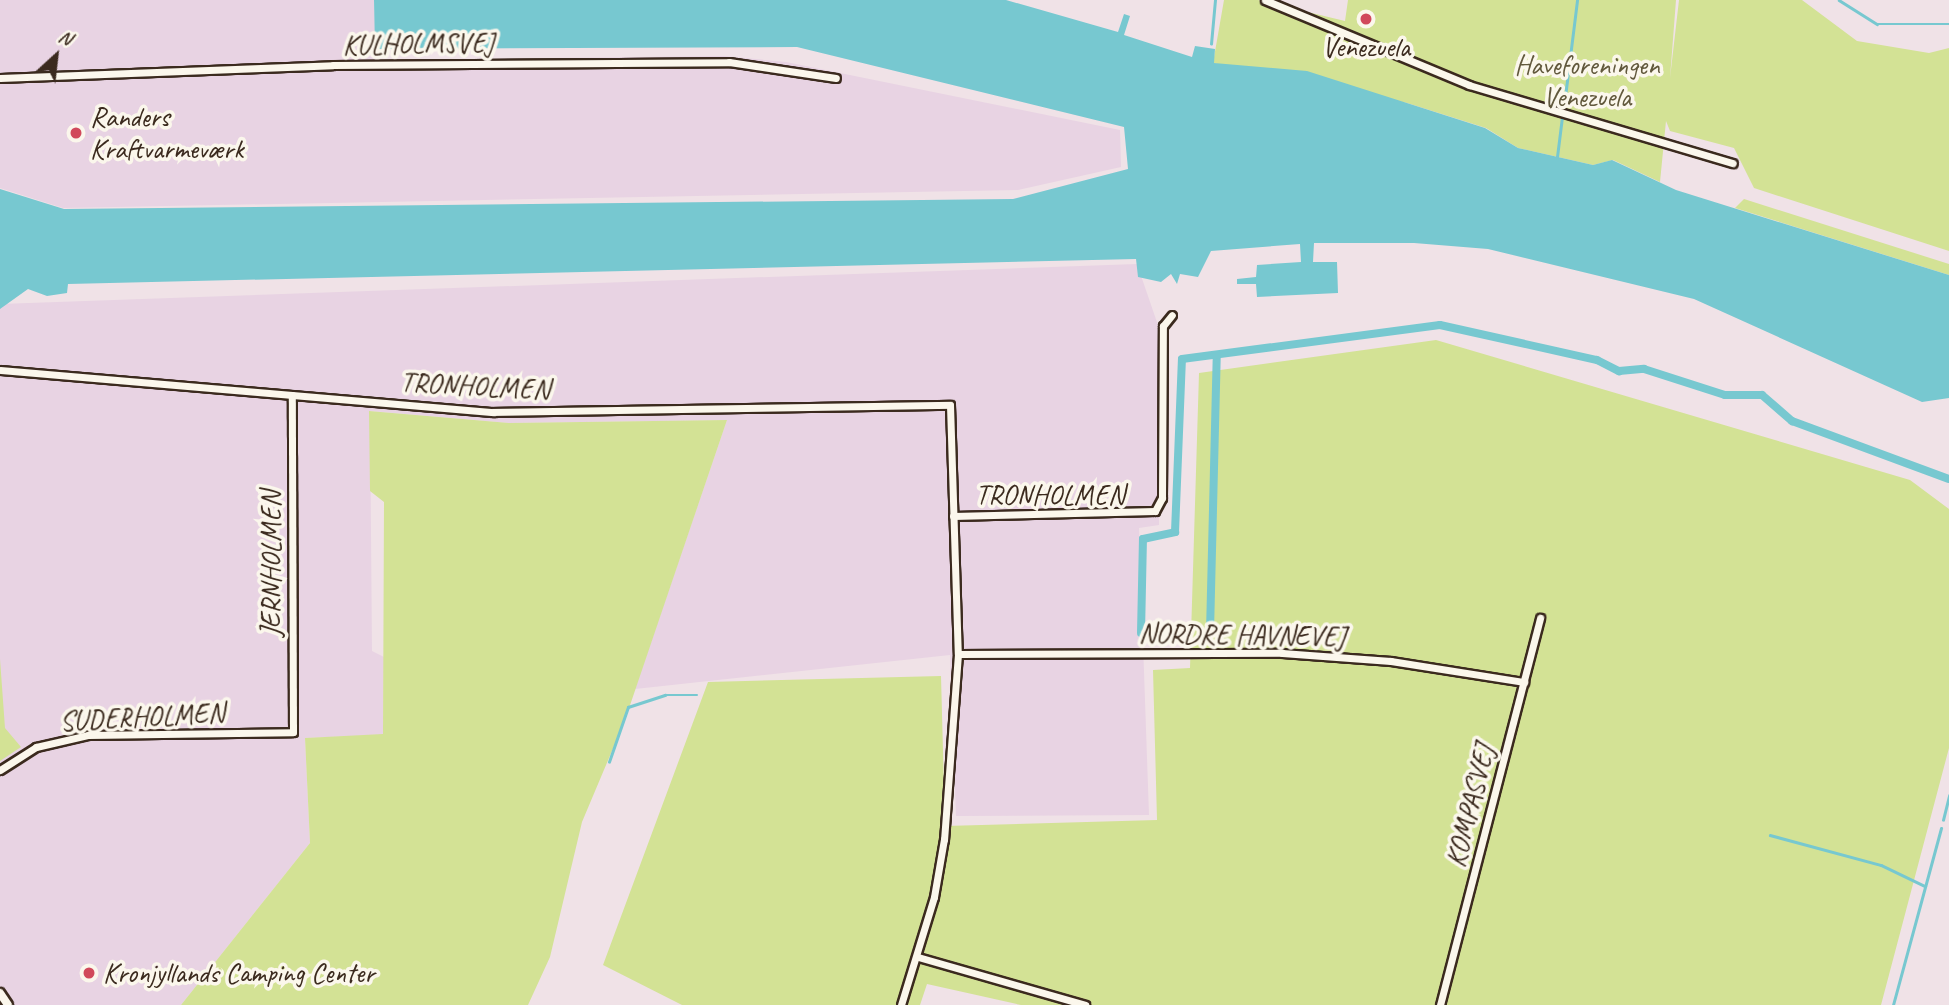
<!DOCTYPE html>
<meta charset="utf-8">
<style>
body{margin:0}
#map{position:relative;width:1949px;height:1005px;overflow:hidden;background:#f0e2e7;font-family:Caveat,sans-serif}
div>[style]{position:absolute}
.built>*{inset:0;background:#e8d3e3}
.green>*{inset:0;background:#d3e295}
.water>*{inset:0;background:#77c8d0}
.stream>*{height:2.5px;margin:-1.25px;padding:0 1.25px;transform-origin:1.25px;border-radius:1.25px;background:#77c8d0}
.canal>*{height:8px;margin:-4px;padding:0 4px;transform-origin:4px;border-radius:4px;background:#77c8d0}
.roads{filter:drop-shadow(2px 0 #3b2a1e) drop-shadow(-2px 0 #3b2a1e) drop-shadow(0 2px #3b2a1e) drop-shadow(0 -2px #3b2a1e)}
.minor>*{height:7px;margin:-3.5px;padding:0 3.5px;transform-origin:3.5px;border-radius:3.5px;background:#fbf7ec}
.tertiary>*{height:8px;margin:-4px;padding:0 4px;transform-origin:4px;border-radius:4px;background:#fbf7ec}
.dots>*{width:19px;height:19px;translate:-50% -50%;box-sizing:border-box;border:4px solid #fbf7ec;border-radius:50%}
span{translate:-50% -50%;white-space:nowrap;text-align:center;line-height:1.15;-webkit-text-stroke:7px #fbf7ec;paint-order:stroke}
.street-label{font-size:28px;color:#3b2a1e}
.poi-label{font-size:28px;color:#3b2a1e}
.left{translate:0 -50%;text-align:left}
.park-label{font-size:28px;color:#61583c}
.north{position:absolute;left:21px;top:21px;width:70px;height:70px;-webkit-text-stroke:5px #fbf7ec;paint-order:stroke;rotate:27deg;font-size:19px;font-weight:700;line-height:28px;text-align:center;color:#3b2a1e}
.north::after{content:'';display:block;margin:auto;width:24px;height:32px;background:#3b2a1e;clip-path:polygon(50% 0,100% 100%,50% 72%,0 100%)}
</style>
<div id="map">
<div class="built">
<i style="clip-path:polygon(0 0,374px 0,376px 60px,724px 56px,786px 62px,1120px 130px,1121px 167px,1018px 190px,63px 208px,0 188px)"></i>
<i style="clip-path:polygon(1137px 264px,1160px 331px,1159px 525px,1139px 528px,1149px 815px,956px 816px,950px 655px,635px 689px,727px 420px,509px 423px,370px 411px,372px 651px,384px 657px,383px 735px,305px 738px,310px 843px,181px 1005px,0 1005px,0 304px)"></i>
</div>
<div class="green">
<i style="clip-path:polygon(1224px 0,1258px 0,1345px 21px,1348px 0,1676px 0,1670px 78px,1679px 0,1802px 0,1857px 41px,1929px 53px,1949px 48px,1949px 251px,1754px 188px,1734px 148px,1670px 131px,1666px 121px,1660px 182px,1613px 160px,1593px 165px,1518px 148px,1486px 128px,1407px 103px,1213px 63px)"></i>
<i style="clip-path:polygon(1744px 199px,1949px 264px,1949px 275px,1735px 208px)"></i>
<i style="clip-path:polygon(1436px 340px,1910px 480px,1949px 509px,1949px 748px,1881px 1005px,1021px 1005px,927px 984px,920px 1005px,682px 1005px,603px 965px,708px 682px,941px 676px,945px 826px,1157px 820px,1153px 670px,1190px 668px,1199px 373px)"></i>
<i style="clip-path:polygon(369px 411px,509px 423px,727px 420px,625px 720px,582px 822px,550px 957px,528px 1005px,181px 1005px,310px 843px,305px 738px,383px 734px,384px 502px,370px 491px)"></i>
<i style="clip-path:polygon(0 659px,5px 728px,21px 747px,0 761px)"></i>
</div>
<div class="water">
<i style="clip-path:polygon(374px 0,1006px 0,1118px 32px,1124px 14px,1130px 16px,1124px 35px,1192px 57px,1195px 46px,1215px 49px,1214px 63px,1307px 71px,1485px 128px,1518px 148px,1593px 165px,1612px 160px,1676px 190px,1949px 275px,1949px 398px,1922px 402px,1694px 299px,1488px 249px,1414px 243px,1314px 243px,1313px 262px,1337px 262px,1338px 293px,1257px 297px,1256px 284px,1237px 284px,1237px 279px,1256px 277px,1257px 265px,1301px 262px,1300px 244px,1211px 251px,1198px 277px,1180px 274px,1177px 284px,1171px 274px,1161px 282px,1138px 277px,1136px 259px,68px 284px,67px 293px,47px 296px,28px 289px,0 309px,0 189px,64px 209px,1013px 199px,1128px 169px,1124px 127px,797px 47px,375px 49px)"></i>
</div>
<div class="stream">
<i style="left:1839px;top:0;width:45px;rotate:32.3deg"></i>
<i style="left:1877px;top:24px;width:72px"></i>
<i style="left:1211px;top:44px;width:44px;rotate:-84.8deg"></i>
<i style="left:1564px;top:105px;width:106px;rotate:-82.9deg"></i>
<i style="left:1557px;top:157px;width:40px;rotate:-82.9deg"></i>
<i style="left:609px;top:762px;width:58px;rotate:-70.9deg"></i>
<i style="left:628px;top:707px;width:39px;rotate:-18deg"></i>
<i style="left:665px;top:695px;width:32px"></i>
<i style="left:1943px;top:820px;width:25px;rotate:-76deg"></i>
<i style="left:1770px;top:835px;width:115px;rotate:15.1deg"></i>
<i style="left:1881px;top:865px;width:49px;rotate:25.5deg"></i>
<i style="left:1893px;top:1005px;width:183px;rotate:-74.8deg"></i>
</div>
<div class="canal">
<i style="left:1210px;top:632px;width:277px;rotate:-88.6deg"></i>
<i style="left:1141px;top:633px;width:94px;rotate:-88.8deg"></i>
<i style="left:1143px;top:539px;width:33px;rotate:-12deg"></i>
<i style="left:1175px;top:532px;width:173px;rotate:-87.7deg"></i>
<i style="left:1182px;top:359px;width:260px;rotate:-7.5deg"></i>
<i style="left:1440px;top:325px;width:161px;rotate:12.6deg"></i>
<i style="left:1597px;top:360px;width:25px;rotate:27deg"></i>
<i style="left:1619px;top:371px;width:25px;rotate:-5deg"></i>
<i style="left:1644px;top:369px;width:85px;rotate:17.8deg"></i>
<i style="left:1725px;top:395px;width:37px"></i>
<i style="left:1762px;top:395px;width:40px;rotate:41deg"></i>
<i style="left:1792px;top:421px;width:167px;rotate:20.3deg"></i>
</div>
<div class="roads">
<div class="minor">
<i style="left:1265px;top:0;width:221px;rotate:22.6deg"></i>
<i style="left:1469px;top:85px;width:275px;rotate:16.5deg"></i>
<i style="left:0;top:78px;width:333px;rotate:-2.2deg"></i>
<i style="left:333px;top:65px;width:396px;rotate:-0.4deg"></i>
<i style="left:729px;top:62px;width:108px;rotate:8.5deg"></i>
<i style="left:0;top:370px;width:495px;rotate:4.9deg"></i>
<i style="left:493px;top:412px;width:457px;rotate:-0.9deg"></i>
<i style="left:950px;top:405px;width:249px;rotate:88.2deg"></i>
<i style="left:958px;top:654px;width:186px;rotate:94.3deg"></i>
<i style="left:944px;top:839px;width:59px;rotate:99.8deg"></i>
<i style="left:934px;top:897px;width:113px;rotate:107deg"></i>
<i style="left:953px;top:516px;width:202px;rotate:-1.4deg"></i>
<i style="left:1155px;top:511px;width:15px;rotate:-62deg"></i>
<i style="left:1162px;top:498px;width:172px;rotate:-89.7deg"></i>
<i style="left:1163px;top:326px;width:14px;rotate:-51deg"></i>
<i style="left:958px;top:654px;width:324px;rotate:-0.2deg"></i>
<i style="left:1282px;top:653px;width:109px;rotate:4.2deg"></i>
<i style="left:1391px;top:661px;width:135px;rotate:9deg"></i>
<i style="left:0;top:770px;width:43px;rotate:-32.6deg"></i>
<i style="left:36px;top:747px;width:53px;rotate:-13deg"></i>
<i style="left:88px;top:735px;width:205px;rotate:-0.8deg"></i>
<i style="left:293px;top:732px;width:337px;rotate:-90.2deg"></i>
<i style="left:918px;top:957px;width:174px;rotate:16deg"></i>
<i style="left:1440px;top:1005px;width:400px;rotate:-75.5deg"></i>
</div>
<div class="tertiary">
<i style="left:0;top:993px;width:14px;rotate:56deg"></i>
</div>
</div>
<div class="dots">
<i style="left:1366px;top:19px;background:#d1495b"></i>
<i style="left:76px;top:133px;background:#d1495b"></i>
<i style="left:89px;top:973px;background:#d1495b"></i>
</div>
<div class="street-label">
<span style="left:418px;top:44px;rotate:-1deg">KULHOLMSVEJ</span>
<span style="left:475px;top:386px;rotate:3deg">TRONHOLMEN</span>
<span style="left:1050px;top:495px">TRONHOLMEN</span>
<span style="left:271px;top:564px;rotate:-90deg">JERNHOLMEN</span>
<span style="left:1242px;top:635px;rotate:1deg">NORDRE HAVNEVEJ</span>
<span style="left:142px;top:717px;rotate:-3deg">SUDERHOLMEN</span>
<span style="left:1470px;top:806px;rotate:-76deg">KOMPASVEJ</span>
</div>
<div class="poi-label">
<span style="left:1366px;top:47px">Venezuela</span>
<span class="left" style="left:90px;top:133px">Randers<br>Kraftvarmeværk</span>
<span class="left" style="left:103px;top:973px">Kronjyllands Camping Center</span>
</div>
<div class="park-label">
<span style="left:1587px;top:81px">Haveforeningen<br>Venezuela</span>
</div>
<div class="north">N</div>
</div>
